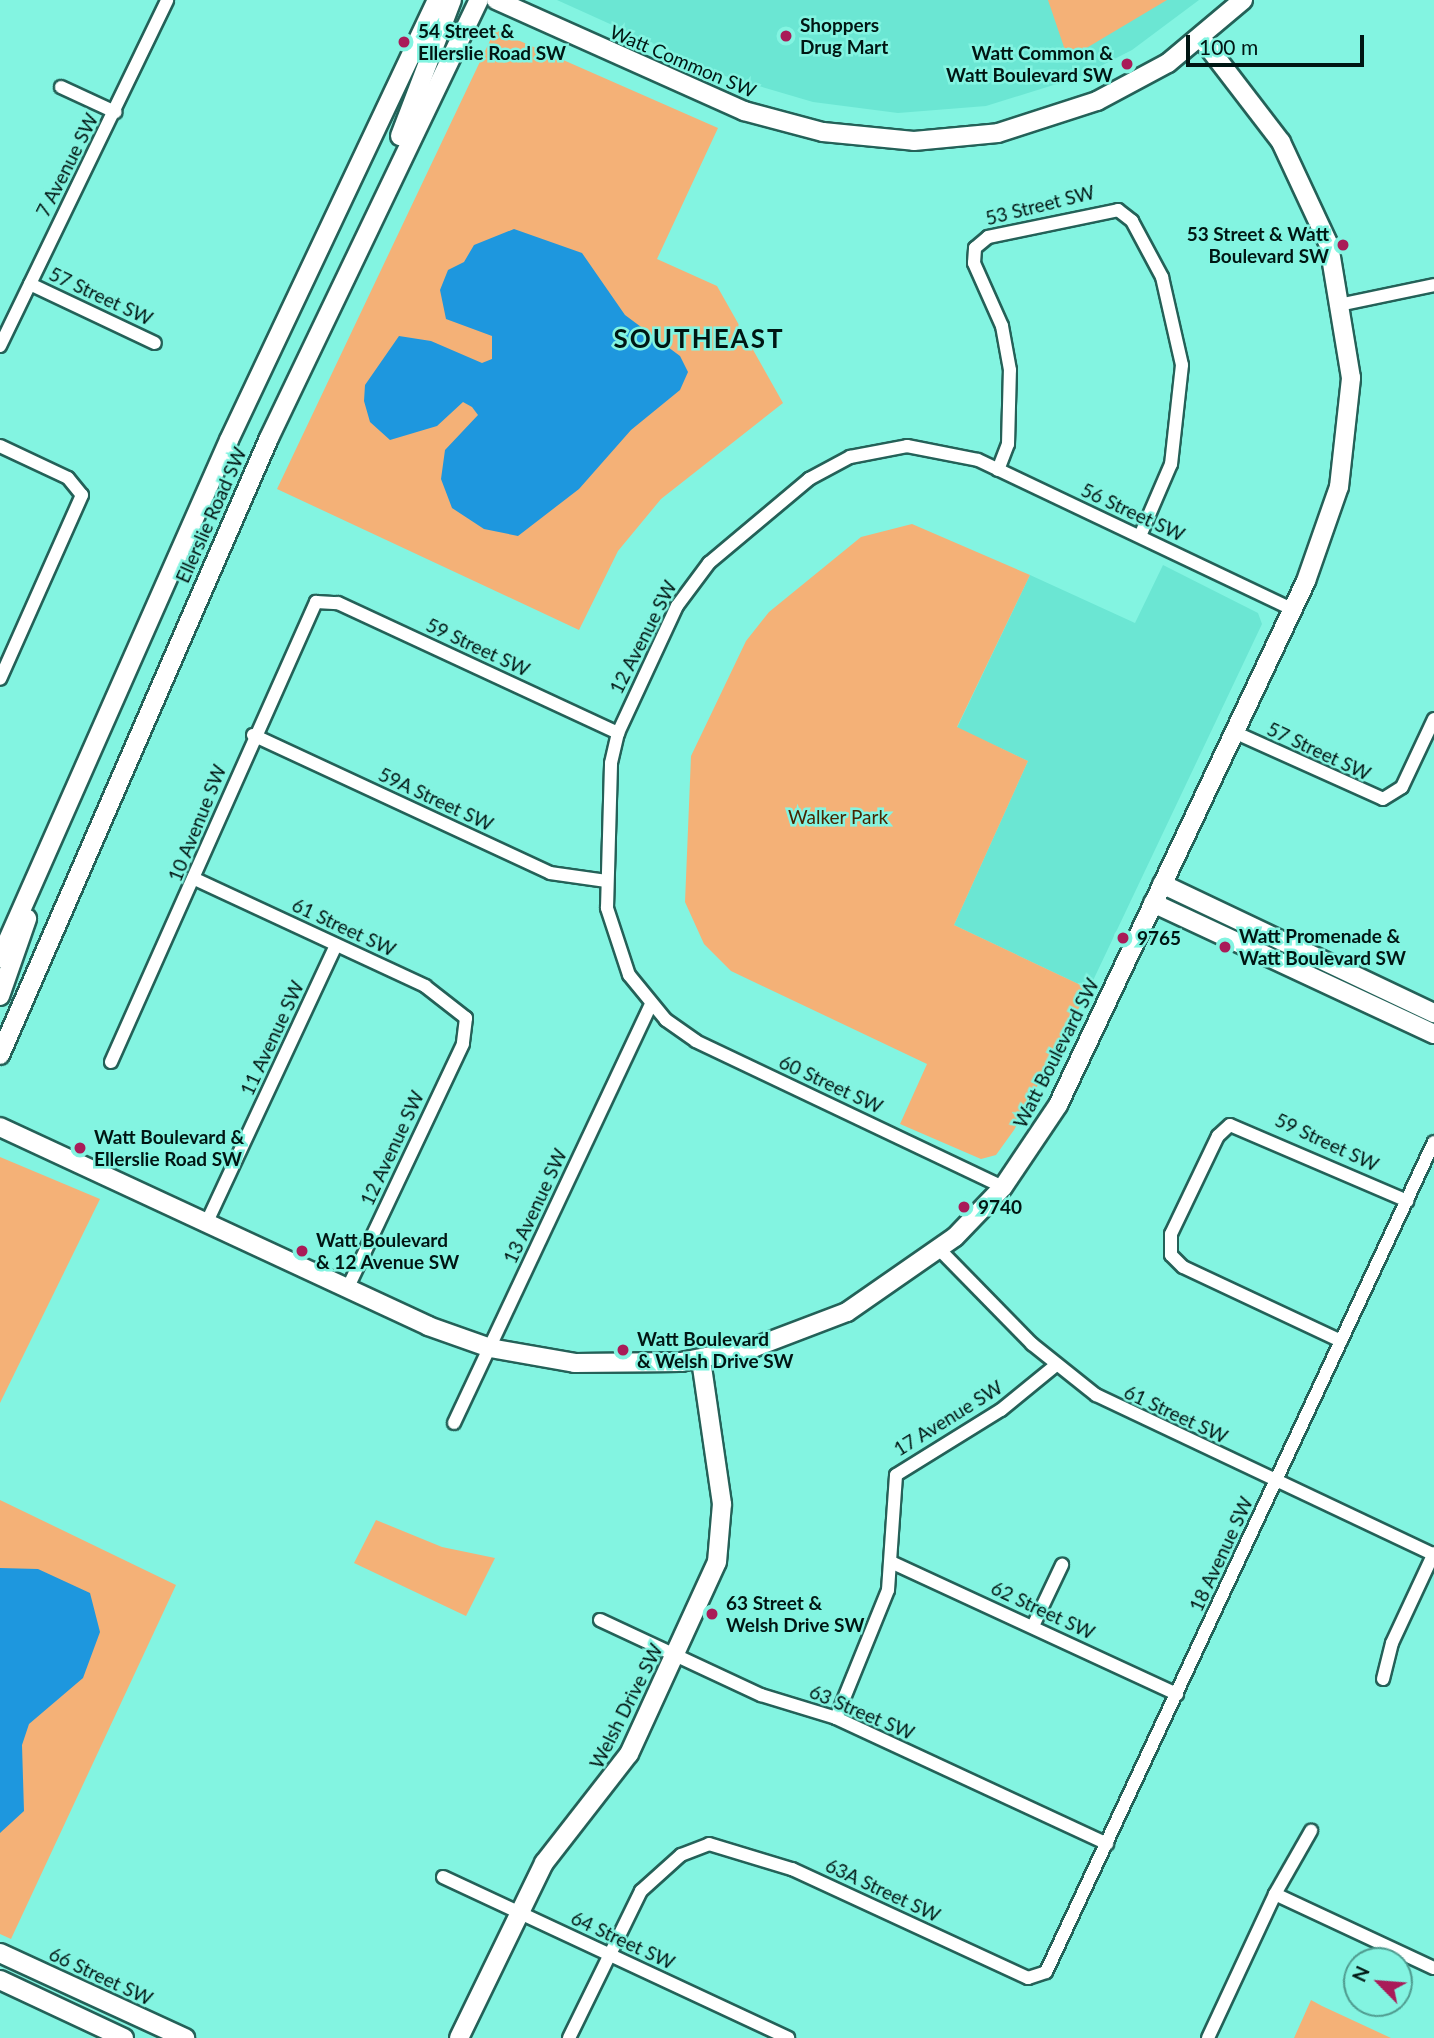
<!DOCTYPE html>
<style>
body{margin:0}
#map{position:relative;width:1434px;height:2038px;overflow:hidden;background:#83f4e1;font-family:Lato,sans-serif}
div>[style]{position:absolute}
.built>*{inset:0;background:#6be6d3}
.green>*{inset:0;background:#f4b177}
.water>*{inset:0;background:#1e97de}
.roads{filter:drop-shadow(2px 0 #246158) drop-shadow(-2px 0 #246158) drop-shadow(0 2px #246158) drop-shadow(0 -2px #246158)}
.street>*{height:12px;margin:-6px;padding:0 6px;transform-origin:6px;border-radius:6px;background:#fff}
.secondary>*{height:18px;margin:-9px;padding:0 9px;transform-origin:9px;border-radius:9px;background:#fff}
.dots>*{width:19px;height:19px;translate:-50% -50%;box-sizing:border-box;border:4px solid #83f4e1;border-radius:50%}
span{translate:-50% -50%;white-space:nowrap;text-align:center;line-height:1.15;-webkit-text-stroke:5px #83f4e1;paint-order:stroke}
.poi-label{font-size:19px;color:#001613;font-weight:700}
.left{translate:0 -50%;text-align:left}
.right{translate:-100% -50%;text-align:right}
.street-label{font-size:19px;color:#001613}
.park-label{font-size:19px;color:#472500}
.district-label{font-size:26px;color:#001613;font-weight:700;letter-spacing:2px}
.north{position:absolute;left:1343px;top:1947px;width:70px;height:70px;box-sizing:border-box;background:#83f4e1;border:2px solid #4f9b8f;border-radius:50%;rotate:295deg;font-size:19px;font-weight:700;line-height:28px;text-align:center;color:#001613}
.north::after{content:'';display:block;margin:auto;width:24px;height:32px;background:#a91b58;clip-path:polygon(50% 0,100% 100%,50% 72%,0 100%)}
.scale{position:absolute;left:1186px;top:35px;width:178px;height:32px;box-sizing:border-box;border:4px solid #001613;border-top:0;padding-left:9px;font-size:21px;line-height:24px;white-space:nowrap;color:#001613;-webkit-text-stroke:5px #83f4e1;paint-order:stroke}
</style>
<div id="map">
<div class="built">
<i style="clip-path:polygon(557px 0,1199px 0,1132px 50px,1079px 77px,986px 106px,898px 113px,813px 102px,725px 76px)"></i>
<i style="clip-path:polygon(1163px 565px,1258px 613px,1262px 624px,1089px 989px,954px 925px,1028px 761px,957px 728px,1030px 575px,1135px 623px)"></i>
</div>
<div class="green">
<i style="clip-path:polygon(1048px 0,1167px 0,1068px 59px)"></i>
<i style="clip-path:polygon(495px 30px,718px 128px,657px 259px,717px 286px,783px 403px,661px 499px,618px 551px,579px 630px,277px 489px)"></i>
<i style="clip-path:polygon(912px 524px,1030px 575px,957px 727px,1028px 761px,954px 925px,1089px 989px,1014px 1130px,996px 1155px,981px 1159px,900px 1124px,927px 1064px,731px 971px,704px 944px,685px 902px,691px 756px,746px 641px,769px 612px,861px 537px)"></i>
<i style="clip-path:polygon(0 1157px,100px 1199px,0 1403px)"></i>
<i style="clip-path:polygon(0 1500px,176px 1585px,11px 1939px,0 1934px)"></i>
<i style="clip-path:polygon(376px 1520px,442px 1547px,495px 1558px,466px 1616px,354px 1563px)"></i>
<i style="clip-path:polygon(1311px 2000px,1322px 2006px,1391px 2038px,1294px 2038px)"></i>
</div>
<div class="water">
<i style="clip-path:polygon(514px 229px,582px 253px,625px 315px,680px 356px,688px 372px,680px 390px,631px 430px,579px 489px,518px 536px,484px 529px,452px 508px,441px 479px,445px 450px,478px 415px,472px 407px,463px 402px,437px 426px,390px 440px,370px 422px,364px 401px,365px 385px,399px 336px,431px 341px,482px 363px,492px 359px,492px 336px,446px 319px,440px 290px,448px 270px,464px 262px,474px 245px)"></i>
<i style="clip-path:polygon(0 1568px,38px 1569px,90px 1593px,100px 1632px,83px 1678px,29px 1724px,22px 1745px,24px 1811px,0 1833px)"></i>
</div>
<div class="roads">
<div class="street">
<i style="left:61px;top:87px;width:60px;rotate:24.8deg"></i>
<i style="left:30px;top:284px;width:138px;rotate:25.3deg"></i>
<i style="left:1344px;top:304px;width:92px;rotate:-11.9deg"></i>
<i style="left:0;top:346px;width:384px;rotate:-64.2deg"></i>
<i style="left:0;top:446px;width:75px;rotate:25.2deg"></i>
<i style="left:68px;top:478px;width:22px;rotate:51deg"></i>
<i style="left:82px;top:495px;width:201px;rotate:114deg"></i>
<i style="left:998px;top:470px;width:28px;rotate:-69deg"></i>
<i style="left:1008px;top:444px;width:74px;rotate:-88.5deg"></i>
<i style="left:1010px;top:370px;width:45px;rotate:-100.3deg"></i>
<i style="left:1002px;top:326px;width:69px;rotate:-114deg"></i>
<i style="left:974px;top:263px;width:15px;rotate:-86deg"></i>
<i style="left:975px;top:248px;width:17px;rotate:-40deg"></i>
<i style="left:988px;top:237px;width:133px;rotate:-11.7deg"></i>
<i style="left:1118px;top:210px;width:18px;rotate:38deg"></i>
<i style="left:1132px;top:221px;width:64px;rotate:61.8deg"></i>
<i style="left:1162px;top:277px;width:90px;rotate:77.2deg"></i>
<i style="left:1182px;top:365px;width:100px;rotate:96.3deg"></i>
<i style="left:1171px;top:464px;width:78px;rotate:113.3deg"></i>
<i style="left:1234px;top:732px;width:163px;rotate:24.2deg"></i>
<i style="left:1383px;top:799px;width:22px;rotate:-32deg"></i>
<i style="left:1402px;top:787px;width:75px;rotate:-64.8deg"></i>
<i style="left:253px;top:735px;width:327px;rotate:24.9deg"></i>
<i style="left:550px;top:873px;width:57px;rotate:8.1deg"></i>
<i style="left:195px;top:879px;width:254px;rotate:24.9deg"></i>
<i style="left:425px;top:986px;width:52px;rotate:38deg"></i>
<i style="left:466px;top:1018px;width:26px;rotate:97deg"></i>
<i style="left:463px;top:1044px;width:271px;rotate:115.3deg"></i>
<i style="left:111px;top:1062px;width:504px;rotate:-65.98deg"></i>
<i style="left:316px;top:602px;width:22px;rotate:3deg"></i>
<i style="left:338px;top:603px;width:309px;rotate:24.9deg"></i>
<i style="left:1003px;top:1187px;width:340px;rotate:-154.6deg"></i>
<i style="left:696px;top:1041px;width:37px;rotate:-145deg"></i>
<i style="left:666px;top:1020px;width:58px;rotate:-129.4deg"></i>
<i style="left:629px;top:975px;width:71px;rotate:-108.2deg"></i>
<i style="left:607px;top:908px;width:145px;rotate:-88.4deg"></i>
<i style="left:611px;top:763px;width:31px;rotate:-77deg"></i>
<i style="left:618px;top:733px;width:140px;rotate:-65.1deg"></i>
<i style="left:677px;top:606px;width:54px;rotate:-53.3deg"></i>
<i style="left:709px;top:563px;width:131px;rotate:-40deg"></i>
<i style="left:809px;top:479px;width:47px;rotate:-28.2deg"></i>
<i style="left:850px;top:457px;width:58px;rotate:-10.9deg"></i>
<i style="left:907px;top:446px;width:72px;rotate:11.2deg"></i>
<i style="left:978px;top:460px;width:348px;rotate:25.4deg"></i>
<i style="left:206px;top:1224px;width:308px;rotate:-65deg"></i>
<i style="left:940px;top:1250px;width:132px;rotate:45.6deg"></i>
<i style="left:1032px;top:1344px;width:82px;rotate:38.6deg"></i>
<i style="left:1096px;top:1395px;width:374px;rotate:25.3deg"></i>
<i style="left:1341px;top:1341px;width:174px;rotate:-154.9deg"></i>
<i style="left:1183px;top:1267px;width:17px;rotate:-135deg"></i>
<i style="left:1171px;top:1255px;width:21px;rotate:-90deg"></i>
<i style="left:1171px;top:1234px;width:109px;rotate:-64.4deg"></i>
<i style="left:1218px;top:1136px;width:16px;rotate:-43deg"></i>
<i style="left:1230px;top:1125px;width:193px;rotate:23.2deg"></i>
<i style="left:454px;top:1423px;width:463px;rotate:-64.8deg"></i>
<i style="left:893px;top:1563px;width:313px;rotate:24.8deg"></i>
<i style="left:600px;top:1620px;width:178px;rotate:25deg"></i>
<i style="left:761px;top:1695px;width:78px;rotate:17deg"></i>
<i style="left:836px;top:1718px;width:299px;rotate:24.9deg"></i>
<i style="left:1033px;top:1626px;width:68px;rotate:-64.6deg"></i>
<i style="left:1383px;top:1679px;width:37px;rotate:-76deg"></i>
<i style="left:1392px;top:1643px;width:99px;rotate:-65deg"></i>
<i style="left:836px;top:1718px;width:138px;rotate:-67.9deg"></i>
<i style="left:888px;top:1590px;width:115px;rotate:-86deg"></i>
<i style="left:896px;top:1475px;width:123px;rotate:-31.8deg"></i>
<i style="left:1001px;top:1410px;width:71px;rotate:-39.3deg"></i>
<i style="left:443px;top:1877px;width:381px;rotate:25deg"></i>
<i style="left:1275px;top:1894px;width:73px;rotate:-60.3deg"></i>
<i style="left:569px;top:2038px;width:164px;rotate:-63.9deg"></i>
<i style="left:641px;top:1891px;width:54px;rotate:-42deg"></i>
<i style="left:681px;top:1855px;width:30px;rotate:-21deg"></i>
<i style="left:709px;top:1844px;width:87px;rotate:16.8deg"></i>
<i style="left:792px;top:1869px;width:260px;rotate:24.8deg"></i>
<i style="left:1028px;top:1978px;width:19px;rotate:-18deg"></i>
<i style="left:1046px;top:1972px;width:916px;rotate:-64.95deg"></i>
<i style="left:1208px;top:2038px;width:159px;rotate:-65deg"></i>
<i style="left:1275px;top:1894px;width:175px;rotate:25deg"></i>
</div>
<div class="secondary">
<i style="left:496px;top:0;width:272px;rotate:24.1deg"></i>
<i style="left:744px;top:111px;width:82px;rotate:14.9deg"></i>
<i style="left:823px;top:132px;width:91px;rotate:5.6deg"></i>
<i style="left:914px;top:141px;width:84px;rotate:-5.4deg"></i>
<i style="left:998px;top:133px;width:104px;rotate:-17.9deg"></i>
<i style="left:1097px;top:101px;width:81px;rotate:-28.2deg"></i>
<i style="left:1168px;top:63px;width:98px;rotate:-40deg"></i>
<i style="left:400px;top:136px;width:146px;rotate:-69.1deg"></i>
<i style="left:1162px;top:884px;width:301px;rotate:25.4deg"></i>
<i style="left:1153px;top:903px;width:310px;rotate:25deg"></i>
<i style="left:0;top:958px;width:566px;rotate:-66.15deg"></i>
<i style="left:229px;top:440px;width:487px;rotate:-64.7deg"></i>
<i style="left:0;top:996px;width:82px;rotate:-70.7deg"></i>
<i style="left:0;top:1055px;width:673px;rotate:-66.44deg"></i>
<i style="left:269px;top:438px;width:486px;rotate:-64.4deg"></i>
<i style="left:0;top:1127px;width:472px;rotate:24.9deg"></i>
<i style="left:428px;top:1326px;width:66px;rotate:19.5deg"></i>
<i style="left:490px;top:1348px;width:86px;rotate:10deg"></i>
<i style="left:575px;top:1363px;width:106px;rotate:-0.5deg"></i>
<i style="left:681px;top:1362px;width:76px;rotate:-11.5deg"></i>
<i style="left:755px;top:1347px;width:98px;rotate:-20.8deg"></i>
<i style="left:847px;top:1312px;width:131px;rotate:-34.8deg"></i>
<i style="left:955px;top:1237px;width:69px;rotate:-46.2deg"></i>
<i style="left:1003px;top:1187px;width:99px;rotate:-56.1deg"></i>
<i style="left:1058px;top:1105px;width:580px;rotate:-64.67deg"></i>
<i style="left:1306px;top:581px;width:100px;rotate:-70.7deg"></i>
<i style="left:1339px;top:487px;width:110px;rotate:-83.7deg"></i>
<i style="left:1351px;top:378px;width:135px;rotate:-99.4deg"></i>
<i style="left:1329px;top:245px;width:114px;rotate:-115deg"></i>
<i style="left:1281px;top:142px;width:130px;rotate:-127.5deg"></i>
<i style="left:0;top:1953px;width:204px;rotate:24.7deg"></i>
<i style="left:0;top:1980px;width:137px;rotate:25.1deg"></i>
<i style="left:459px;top:2038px;width:195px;rotate:-64.1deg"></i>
<i style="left:544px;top:1863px;width:138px;rotate:-52.1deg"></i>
<i style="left:629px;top:1754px;width:211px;rotate:-65.4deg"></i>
<i style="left:717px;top:1562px;width:58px;rotate:-85.1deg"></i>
<i style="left:722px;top:1504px;width:146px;rotate:-98.3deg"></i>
</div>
</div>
<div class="dots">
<i style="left:786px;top:36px;background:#a91b58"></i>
<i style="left:404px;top:42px;background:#a91b58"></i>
<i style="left:1127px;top:64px;background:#a91b58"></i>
<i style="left:1343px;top:245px;background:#a91b58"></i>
<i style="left:1123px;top:938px;background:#a91b58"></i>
<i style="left:1225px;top:947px;background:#a91b58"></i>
<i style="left:80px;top:1148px;background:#a91b58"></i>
<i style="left:964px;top:1207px;background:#a91b58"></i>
<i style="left:302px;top:1251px;background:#a91b58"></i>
<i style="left:623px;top:1350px;background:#a91b58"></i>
<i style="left:712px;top:1614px;background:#a91b58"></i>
</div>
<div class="poi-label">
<span class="left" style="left:800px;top:36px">Shoppers<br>Drug Mart</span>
<span class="left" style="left:418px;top:42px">54 Street &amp;<br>Ellerslie Road SW</span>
<span class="right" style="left:1113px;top:64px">Watt Common &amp;<br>Watt Boulevard SW</span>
<span class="right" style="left:1329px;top:245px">53 Street &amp; Watt<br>Boulevard SW</span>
<span class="left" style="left:1239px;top:947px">Watt Promenade &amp;<br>Watt Boulevard SW</span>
<span class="left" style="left:1137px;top:938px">9765</span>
<span class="left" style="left:94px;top:1148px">Watt Boulevard &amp;<br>Ellerslie Road SW</span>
<span class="left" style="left:978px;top:1207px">9740</span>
<span class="left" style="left:316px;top:1251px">Watt Boulevard<br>&amp; 12 Avenue SW</span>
<span class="left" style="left:637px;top:1350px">Watt Boulevard<br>&amp; Welsh Drive SW</span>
<span class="left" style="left:726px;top:1614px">63 Street &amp;<br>Welsh Drive SW</span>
</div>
<div class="street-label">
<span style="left:683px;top:61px;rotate:23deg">Watt Common SW</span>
<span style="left:67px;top:165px;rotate:-63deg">7 Avenue SW</span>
<span style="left:1040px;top:205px;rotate:-14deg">53 Street SW</span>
<span style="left:101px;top:296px;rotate:25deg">57 Street SW</span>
<span style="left:1133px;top:512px;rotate:25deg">56 Street SW</span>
<span style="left:211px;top:515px;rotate:-66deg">Ellerslie Road SW</span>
<span style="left:643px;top:637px;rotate:-63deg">12 Avenue SW</span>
<span style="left:478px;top:647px;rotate:25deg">59 Street SW</span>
<span style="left:1319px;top:751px;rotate:25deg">57 Street SW</span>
<span style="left:436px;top:799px;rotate:25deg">59A Street SW</span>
<span style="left:197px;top:823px;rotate:-68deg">10 Avenue SW</span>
<span style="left:344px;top:927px;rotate:25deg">61 Street SW</span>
<span style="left:272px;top:1038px;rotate:-65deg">11 Avenue SW</span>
<span style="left:1056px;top:1053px;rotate:-63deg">Watt Boulevard SW</span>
<span style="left:831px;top:1084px;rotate:25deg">60 Street SW</span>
<span style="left:1327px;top:1142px;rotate:25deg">59 Street SW</span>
<span style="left:392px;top:1148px;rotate:-65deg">12 Avenue SW</span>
<span style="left:535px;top:1206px;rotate:-65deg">13 Avenue SW</span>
<span style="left:1176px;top:1414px;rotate:25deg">61 Street SW</span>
<span style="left:948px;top:1418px;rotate:-32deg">17 Avenue SW</span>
<span style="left:1221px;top:1554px;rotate:-65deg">18 Avenue SW</span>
<span style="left:1043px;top:1610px;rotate:25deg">62 Street SW</span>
<span style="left:626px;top:1706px;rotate:-63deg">Welsh Drive SW</span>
<span style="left:862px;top:1712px;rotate:23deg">63 Street SW</span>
<span style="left:883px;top:1890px;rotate:25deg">63A Street SW</span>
<span style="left:623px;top:1940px;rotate:25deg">64 Street SW</span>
<span style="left:101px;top:1976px;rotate:25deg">66 Street SW</span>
</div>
<div class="park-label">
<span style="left:838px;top:817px">Walker Park</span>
</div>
<div class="district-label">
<span style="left:699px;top:339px">SOUTHEAST</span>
</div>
<div class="north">N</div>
<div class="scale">100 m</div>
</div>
